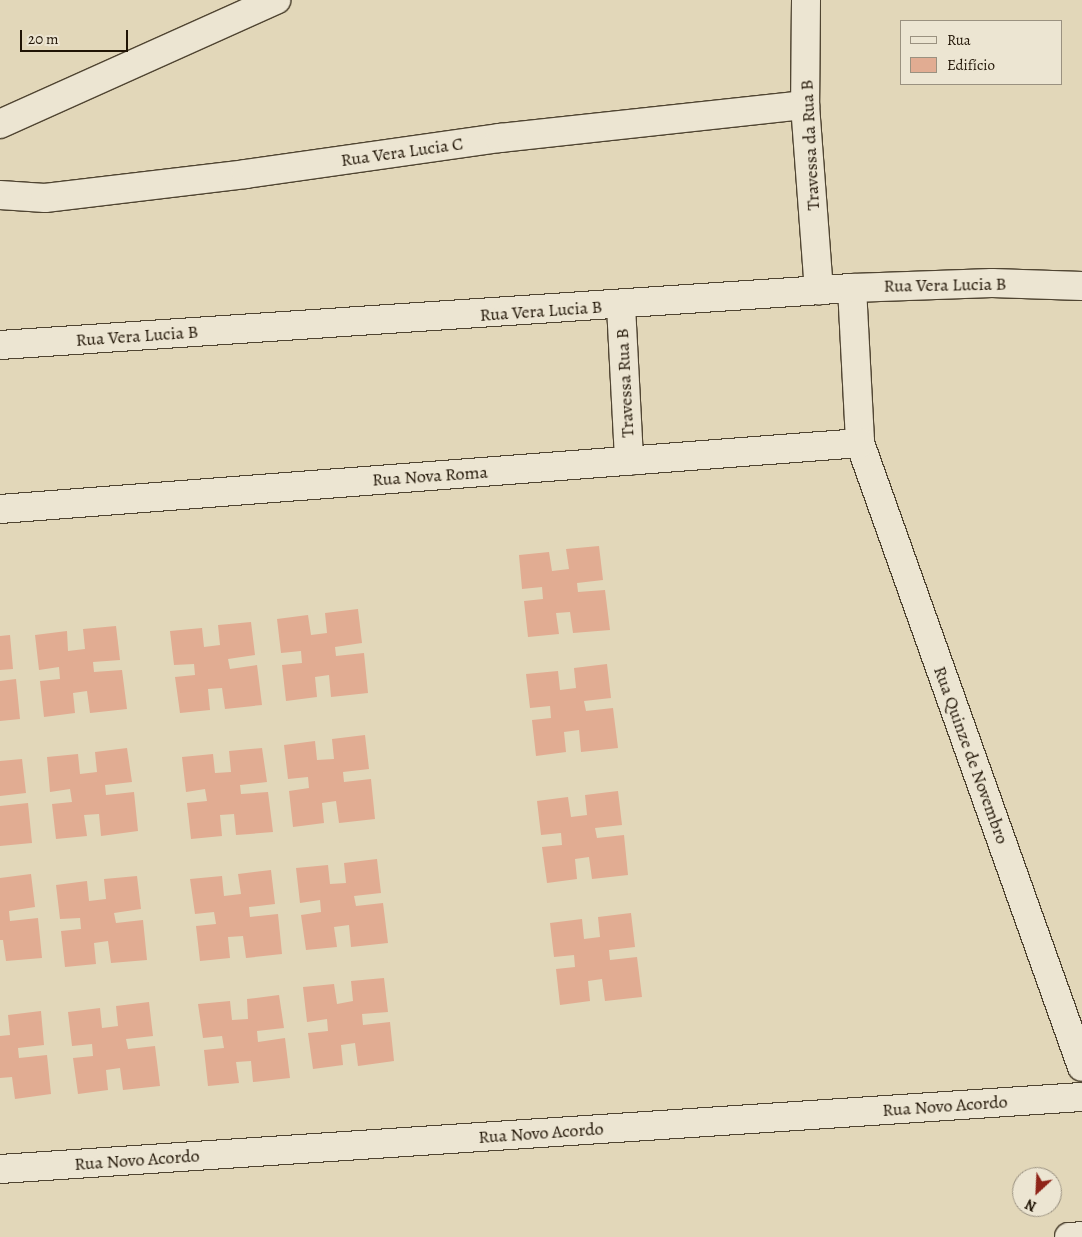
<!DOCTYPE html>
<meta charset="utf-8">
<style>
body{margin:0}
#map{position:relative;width:1082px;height:1237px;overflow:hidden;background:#e2d7b9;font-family:Alegreya,serif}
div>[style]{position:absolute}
.building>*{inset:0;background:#e1ac92}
.roads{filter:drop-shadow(1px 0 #504532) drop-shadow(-1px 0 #504532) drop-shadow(0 1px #504532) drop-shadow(0 -1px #504532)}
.minor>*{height:28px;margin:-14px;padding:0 14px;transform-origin:14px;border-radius:14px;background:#ece5d2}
span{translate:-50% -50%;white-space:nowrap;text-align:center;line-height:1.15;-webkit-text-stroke:4px #ece5d2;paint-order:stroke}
.street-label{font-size:18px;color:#201405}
.legend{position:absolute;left:900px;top:20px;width:162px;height:65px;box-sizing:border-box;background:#ece5d2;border:1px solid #9a9180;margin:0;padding:6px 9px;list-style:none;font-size:15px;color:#201405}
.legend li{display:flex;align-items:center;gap:10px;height:25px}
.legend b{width:25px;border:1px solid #9a9180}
.north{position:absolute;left:1012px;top:1167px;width:50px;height:50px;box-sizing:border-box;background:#ece5d2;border:1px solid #9a9180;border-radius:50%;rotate:205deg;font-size:14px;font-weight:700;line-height:20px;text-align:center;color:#201405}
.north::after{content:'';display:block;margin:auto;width:18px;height:22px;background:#8f2418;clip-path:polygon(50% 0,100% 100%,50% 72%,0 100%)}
.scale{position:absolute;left:20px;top:30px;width:108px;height:22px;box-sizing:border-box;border:2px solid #201405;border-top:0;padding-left:6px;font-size:15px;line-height:18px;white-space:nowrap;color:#201405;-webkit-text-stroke:4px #ece5d2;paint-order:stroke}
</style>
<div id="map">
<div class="building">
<i style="clip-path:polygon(599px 546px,603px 580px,577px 583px,578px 592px,605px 590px,610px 630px,573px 633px,570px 612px,556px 613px,559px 634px,528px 637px,524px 601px,543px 599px,542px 587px,522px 589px,519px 555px,549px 552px,552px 571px,569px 569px,566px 549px)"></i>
<i style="clip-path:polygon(358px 609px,362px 643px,335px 647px,336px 656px,364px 653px,368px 693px,331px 697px,329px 675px,315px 677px,317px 697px,286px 701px,282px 665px,302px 663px,301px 651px,281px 653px,277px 619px,308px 615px,311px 635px,327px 633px,325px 613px)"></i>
<i style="clip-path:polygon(251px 622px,255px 655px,228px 659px,230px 669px,257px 665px,262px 705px,225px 709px,222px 688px,208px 689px,210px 710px,180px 713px,175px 677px,195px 675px,194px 664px,174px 665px,170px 631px,202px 628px,204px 647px,220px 645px,218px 625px)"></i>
<i style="clip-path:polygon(116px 626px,120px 660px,93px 662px,94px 672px,122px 670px,127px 709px,90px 713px,87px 691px,73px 693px,75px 713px,44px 717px,40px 681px,60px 679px,59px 667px,39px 670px,35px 635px,67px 631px,68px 651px,85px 649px,83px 629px)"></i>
<i style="clip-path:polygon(10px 635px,13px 669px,0 670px,0 636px)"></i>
<i style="clip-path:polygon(607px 664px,611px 698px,584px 701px,586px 711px,613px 708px,618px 748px,581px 752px,579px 730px,564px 732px,566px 752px,536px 756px,532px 720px,551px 718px,550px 706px,530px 708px,526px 674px,558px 671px,560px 690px,576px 688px,574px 668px)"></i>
<i style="clip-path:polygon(16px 679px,20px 719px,0 721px,0 681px)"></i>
<i style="clip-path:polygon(365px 735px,369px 769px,343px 772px,344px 782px,371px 779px,375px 819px,339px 823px,336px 801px,322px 803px,324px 823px,293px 827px,289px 791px,309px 788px,308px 777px,288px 779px,284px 745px,315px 741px,317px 760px,334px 759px,332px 739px)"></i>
<i style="clip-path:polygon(127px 748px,132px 782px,105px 785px,106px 795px,134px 792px,138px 831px,101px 836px,99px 814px,84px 815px,87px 836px,56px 839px,52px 804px,72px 802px,70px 789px,50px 792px,47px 757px,78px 754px,80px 774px,97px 772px,95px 752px)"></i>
<i style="clip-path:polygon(262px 748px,267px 782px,240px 785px,241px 794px,268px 792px,273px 832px,236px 835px,234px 814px,220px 815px,222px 836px,191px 839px,187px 803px,207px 801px,205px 789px,186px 792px,182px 757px,213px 754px,215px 773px,231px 772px,229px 751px)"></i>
<i style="clip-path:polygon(22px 759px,26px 793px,0 796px,0 761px)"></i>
<i style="clip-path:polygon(618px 791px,622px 825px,595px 828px,597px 838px,624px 835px,628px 875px,592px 879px,589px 857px,575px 859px,577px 879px,547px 883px,542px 847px,562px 845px,561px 833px,541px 835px,537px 801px,568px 797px,571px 817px,587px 815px,585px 795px)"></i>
<i style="clip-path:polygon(28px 803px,32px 843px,0 846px,0 806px)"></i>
<i style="clip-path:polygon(377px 859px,381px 893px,354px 896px,356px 906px,383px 903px,388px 943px,351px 947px,349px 925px,334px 927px,337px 947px,306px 950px,301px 915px,321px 912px,320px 900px,300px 903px,296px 868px,328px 865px,330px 884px,346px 883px,344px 863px)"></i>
<i style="clip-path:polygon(271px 870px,275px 904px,249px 907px,250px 917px,278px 914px,282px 954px,246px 958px,243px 936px,228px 937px,230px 958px,200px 961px,196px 926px,216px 924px,214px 912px,195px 914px,190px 879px,222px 876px,224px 896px,241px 894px,238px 874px)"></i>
<i style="clip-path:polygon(31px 874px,35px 907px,9px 911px,10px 921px,38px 918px,42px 958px,6px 961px,3px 940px,0 940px,0 878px)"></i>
<i style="clip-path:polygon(137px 876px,141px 909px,114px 913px,116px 923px,143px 920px,147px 960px,111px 963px,108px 941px,94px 943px,96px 964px,65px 967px,61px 931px,81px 929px,80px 918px,60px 919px,56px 885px,87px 881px,89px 901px,106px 899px,104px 879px)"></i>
<i style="clip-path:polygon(631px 913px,635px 947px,609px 950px,610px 960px,637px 957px,642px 997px,605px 1001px,602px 979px,588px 981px,590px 1001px,560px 1005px,556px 969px,575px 967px,574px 955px,554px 957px,550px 923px,582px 919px,584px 939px,600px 937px,598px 917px)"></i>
<i style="clip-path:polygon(384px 978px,388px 1012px,362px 1014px,363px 1025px,390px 1022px,394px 1061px,358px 1066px,355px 1043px,341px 1045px,343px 1065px,313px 1069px,308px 1033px,328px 1031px,327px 1019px,307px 1022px,303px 987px,334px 984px,337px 1004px,353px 1001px,351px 981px)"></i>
<i style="clip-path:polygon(279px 995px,284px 1028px,257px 1031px,258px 1042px,285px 1038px,290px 1078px,253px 1082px,251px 1061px,236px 1062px,239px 1083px,208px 1086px,204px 1050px,224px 1048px,222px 1036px,203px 1038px,198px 1004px,230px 1001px,232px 1020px,248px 1019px,247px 999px)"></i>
<i style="clip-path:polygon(149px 1002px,153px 1036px,126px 1039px,128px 1049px,155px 1046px,160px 1086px,123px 1090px,120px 1068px,106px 1070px,108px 1090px,78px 1094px,73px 1058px,93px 1056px,92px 1044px,72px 1046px,68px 1012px,100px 1008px,102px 1028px,118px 1026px,116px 1006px)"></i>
<i style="clip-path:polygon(41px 1011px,44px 1045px,18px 1048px,19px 1058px,47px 1055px,51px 1094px,15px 1099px,12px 1077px,0 1078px,0 1036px,10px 1035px,8px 1015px)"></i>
</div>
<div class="roads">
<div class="minor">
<i style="left:806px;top:0;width:105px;rotate:90.5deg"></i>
<i style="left:805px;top:105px;width:186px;rotate:85.7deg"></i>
<i style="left:0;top:124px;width:303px;rotate:-24.2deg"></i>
<i style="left:0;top:195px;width:45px;rotate:3.8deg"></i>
<i style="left:45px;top:198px;width:202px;rotate:-6.8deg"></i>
<i style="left:246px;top:174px;width:257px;rotate:-8.1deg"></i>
<i style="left:500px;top:138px;width:307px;rotate:-6.2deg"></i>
<i style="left:852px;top:288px;width:155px;rotate:87deg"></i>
<i style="left:860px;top:443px;width:662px;rotate:70.42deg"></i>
<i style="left:621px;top:306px;width:155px;rotate:87deg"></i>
<i style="left:0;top:345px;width:854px;rotate:-3.83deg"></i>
<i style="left:852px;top:288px;width:140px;rotate:-2deg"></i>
<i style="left:992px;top:283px;width:90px;rotate:1.9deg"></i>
<i style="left:0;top:509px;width:863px;rotate:-4.39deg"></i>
<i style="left:0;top:1169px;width:1084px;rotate:-3.81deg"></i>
<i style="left:1069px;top:1237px;width:13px;rotate:-4deg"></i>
</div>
</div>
<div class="street-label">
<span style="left:810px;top:145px;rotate:-93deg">Travessa da Rua B</span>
<span style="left:402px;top:152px;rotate:-8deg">Rua Vera Lucia C</span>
<span style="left:945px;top:285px;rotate:-1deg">Rua Vera Lucia B</span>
<span style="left:541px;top:311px;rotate:-4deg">Rua Vera Lucia B</span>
<span style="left:137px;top:336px;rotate:-4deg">Rua Vera Lucia B</span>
<span style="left:625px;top:383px;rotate:-93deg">Travessa Rua B</span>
<span style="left:430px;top:476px;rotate:-4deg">Rua Nova Roma</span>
<span style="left:971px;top:755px;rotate:70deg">Rua Quinze de Novembro</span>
<span style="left:945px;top:1106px;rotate:-4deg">Rua Novo Acordo</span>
<span style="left:541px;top:1133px;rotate:-4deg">Rua Novo Acordo</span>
<span style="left:137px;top:1160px;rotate:-4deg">Rua Novo Acordo</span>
</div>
<ul class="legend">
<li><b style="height:6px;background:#ece5d2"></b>Rua</li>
<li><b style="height:14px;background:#e1ac92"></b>Edifício</li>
</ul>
<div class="north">N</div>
<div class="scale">20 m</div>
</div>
